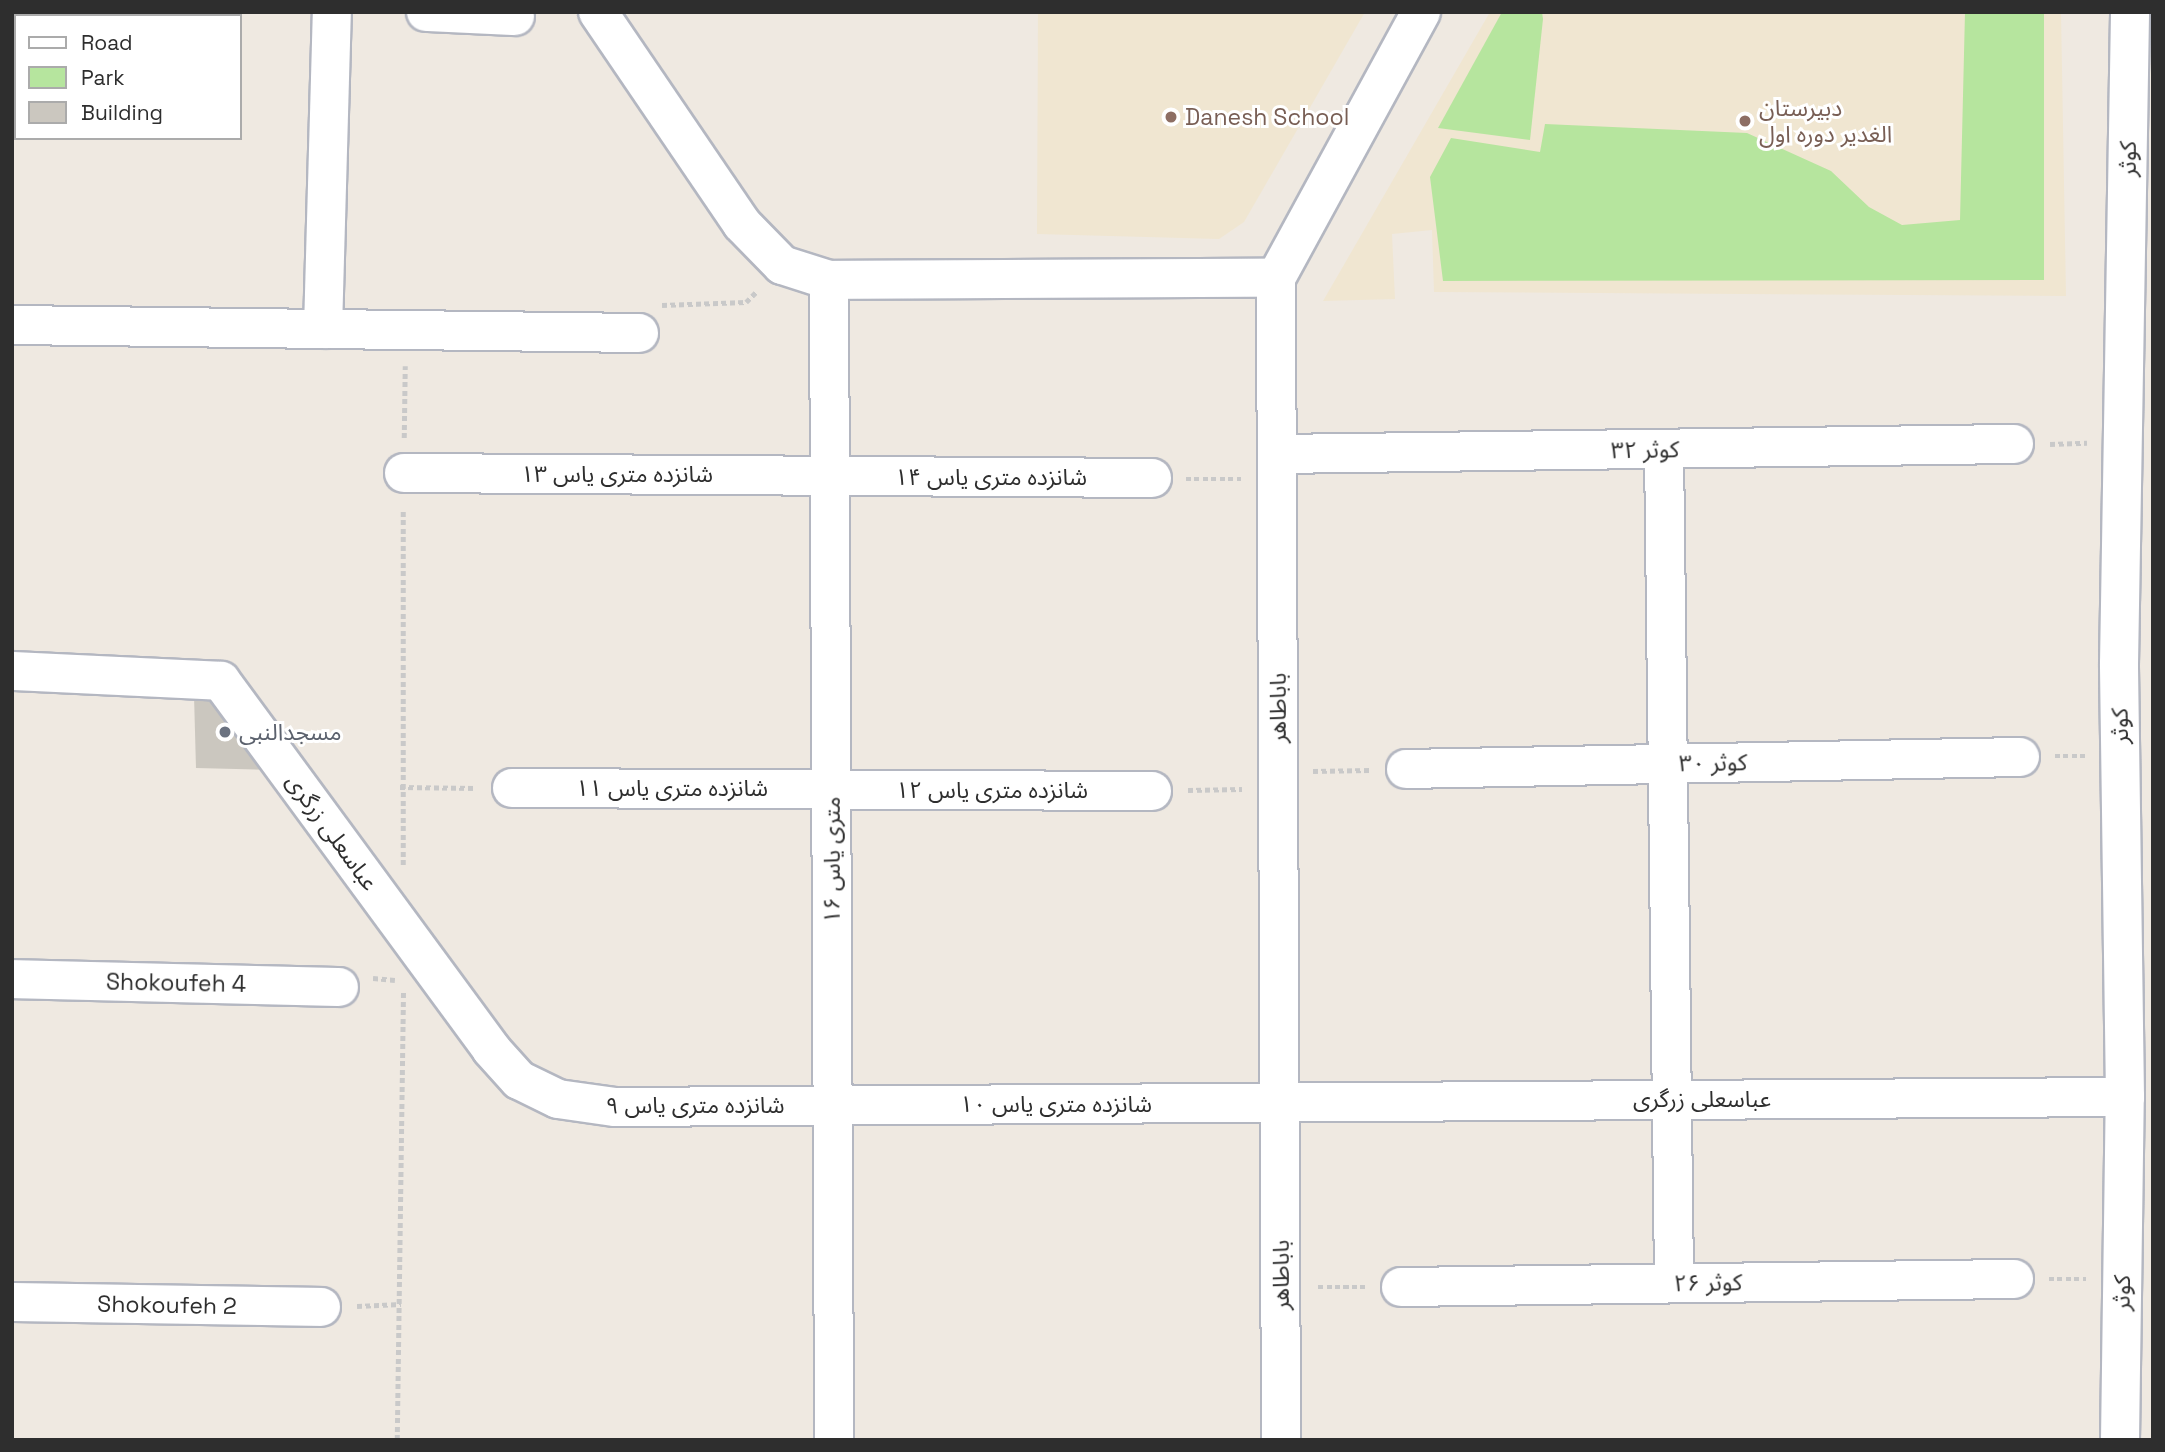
<!DOCTYPE html>
<meta charset="utf-8">
<style>
body{margin:0}
#map{position:relative;width:2165px;height:1452px;overflow:hidden;background:#efe9e1;font-family:"Space Grotesk","Noto Sans Arabic",sans-serif}
div>[style]{position:absolute}
.education>*{inset:0;background:#f0e6d1}
.green>*{inset:0;background:#b6e59e}
.building>*{inset:0;background:#cbc7bf}
.path>*{height:4.5px;margin-top:-2.25px;transform-origin:0;background:repeating-linear-gradient(90deg,#c9c9c9 0 5px,transparent 0 8.5px)}
.roads{filter:drop-shadow(2px 0 #b4b7c1) drop-shadow(-2px 0 #b4b7c1) drop-shadow(0 2px #b4b7c1) drop-shadow(0 -2px #b4b7c1)}
.street>*{height:38px;margin:-19px;padding:0 19px;transform-origin:19px;border-radius:19px;background:#fff}
.secondary>*{height:38px;margin:-19px;padding:0 19px;transform-origin:19px;border-radius:19px;background:#fff}
.dots>*{width:19px;height:19px;translate:-50% -50%;box-sizing:border-box;border:4px solid #fff;border-radius:50%}
span{translate:-50% -50%;white-space:nowrap;text-align:center;line-height:1.15;-webkit-text-stroke:6px #fff;paint-order:stroke}
.education-label{font-size:23px;color:#785e54}
.left{translate:0 -50%;text-align:left}
.street-label{font-size:23px;color:#2e2e2e}
.worship-label{font-size:23px;color:#5b616d}
.frame{position:absolute;inset:0;border:14px solid #2e2e2e;pointer-events:none}
.legend{position:absolute;left:14px;top:14px;width:228px;height:126px;box-sizing:border-box;background:#fff;border:2px solid #ababab;margin:0;padding:9px 12px;list-style:none;font-size:21px;color:#2e2e2e}
.legend li{display:flex;align-items:center;gap:14px;height:35px}
.legend b{width:35px;border:2px solid #ababab}
</style>
<div id="map">
<div class="education">
<i style="clip-path:polygon(1038px 12px,1365px 12px,1244px 222px,1219px 239px,1037px 234px)"></i>
<i style="clip-path:polygon(1490px 12px,2061px 12px,2066px 296px,1434px 292px,1432px 230px,1392px 234px,1395px 299px,1323px 301px)"></i>
</div>
<div class="green">
<i style="clip-path:polygon(1502px 12px,1542px 12px,1543px 19px,1530px 140px,1438px 128px)"></i>
<i style="clip-path:polygon(1965px 12px,2044px 12px,2044px 280px,1443px 281px,1430px 177px,1451px 138px,1540px 152px,1545px 124px,1747px 133px,1831px 171px,1869px 207px,1902px 225px,1960px 220px)"></i>
</div>
<div class="building">
<i style="clip-path:polygon(194px 695px,232px 696px,280px 770px,196px 768px)"></i>
</div>
<div class="path">
<i style="left:662px;top:305px;width:84px;rotate:-2deg"></i>
<i style="left:746px;top:302px;width:16px;rotate:-45deg"></i>
<i style="left:404px;top:438px;width:72px;rotate:-89.2deg"></i>
<i style="left:2050px;top:444px;width:37px;rotate:-2deg"></i>
<i style="left:1186px;top:479px;width:55px"></i>
<i style="left:2055px;top:756px;width:30px"></i>
<i style="left:1313px;top:771px;width:57px;rotate:-1deg"></i>
<i style="left:400px;top:787px;width:76px;rotate:0.8deg"></i>
<i style="left:1188px;top:790px;width:54px;rotate:-1.1deg"></i>
<i style="left:403px;top:865px;width:355px;rotate:-90deg"></i>
<i style="left:373px;top:978px;width:22px;rotate:5deg"></i>
<i style="left:2049px;top:1279px;width:37px"></i>
<i style="left:1318px;top:1287px;width:47px"></i>
<i style="left:357px;top:1306px;width:44px;rotate:-2.6deg"></i>
<i style="left:397px;top:1440px;width:448px;rotate:-89.2deg"></i>
</div>
<div class="roads">
<div class="street">
<i style="left:426px;top:12px;width:89px;rotate:2.6deg"></i>
<i style="left:598px;top:12px;width:256px;rotate:55.8deg"></i>
<i style="left:742px;top:224px;width:57px;rotate:45.7deg"></i>
<i style="left:782px;top:265px;width:49px;rotate:17.7deg"></i>
<i style="left:829px;top:280px;width:447px;rotate:-0.3deg"></i>
<i style="left:106px;top:16px;width:6px;rotate:-39deg"></i>
<i style="left:12px;top:79px;width:4px;rotate:-27deg"></i>
<i style="left:829px;top:280px;width:1160px;rotate:89.75deg"></i>
<i style="left:12px;top:325px;width:627px;rotate:0.73deg"></i>
<i style="left:323px;top:329px;width:317px;rotate:-88.4deg"></i>
<i style="left:1664px;top:449px;width:834px;rotate:89.31deg"></i>
<i style="left:1277px;top:454px;width:737px;rotate:-0.78deg"></i>
<i style="left:404px;top:473px;width:748px;rotate:0.38deg"></i>
<i style="left:1406px;top:769px;width:614px;rotate:-1.12deg"></i>
<i style="left:512px;top:788px;width:640px;rotate:0.27deg"></i>
<i style="left:12px;top:979px;width:327px;rotate:1.4deg"></i>
<i style="left:1401px;top:1287px;width:613px;rotate:-0.75deg"></i>
<i style="left:12px;top:1302px;width:309px;rotate:0.9deg"></i>
</div>
<div class="secondary">
<i style="left:12px;top:671px;width:209px;rotate:2.7deg"></i>
<i style="left:221px;top:681px;width:456px;rotate:53.7deg"></i>
<i style="left:491px;top:1049px;width:42px;rotate:47.9deg"></i>
<i style="left:519px;top:1080px;width:43px;rotate:26deg"></i>
<i style="left:558px;top:1099px;width:58px;rotate:8deg"></i>
<i style="left:615px;top:1107px;width:1510px;rotate:-0.38deg"></i>
<i style="left:1281px;top:1440px;width:1162px;rotate:-90.25deg"></i>
<i style="left:1276px;top:278px;width:303px;rotate:-61.4deg"></i>
<i style="left:2120px;top:1440px;width:343px;rotate:-89.2deg"></i>
<i style="left:2125px;top:1097px;width:433px;rotate:-90.8deg"></i>
<i style="left:2119px;top:664px;width:652px;rotate:-89.03deg"></i>
</div>
</div>
<div class="dots">
<i style="left:1171px;top:117px;background:#8d6e63"></i>
<i style="left:1745px;top:121px;background:#8d6e63"></i>
<i style="left:225px;top:732px;background:#6b7280"></i>
</div>
<div class="education-label">
<span class="left" style="left:1759px;top:121px">دبیرستان<br>الغدیر دوره اول</span>
<span class="left" style="left:1185px;top:117px">Danesh School</span>
</div>
<div class="street-label">
<span style="left:2128px;top:159px;rotate:-90deg">کوثر</span>
<span style="left:1645px;top:450px;rotate:-1deg">کوثر ۳۲</span>
<span style="left:617px;top:474px">شانزده متری یاس ۱۳</span>
<span style="left:991px;top:477px">شانزده متری یاس ۱۴</span>
<span style="left:1278px;top:708px;rotate:-90deg">باباطاهر</span>
<span style="left:2120px;top:726px;rotate:-91deg">کوثر</span>
<span style="left:1713px;top:763px;rotate:-1deg">کوثر ۳۰</span>
<span style="left:672px;top:788px">شانزده متری یاس ۱۱</span>
<span style="left:992px;top:790px">شانزده متری یاس ۱۲</span>
<span style="left:332px;top:832px;rotate:54deg">عباسعلی زرگری</span>
<span style="left:832px;top:860px;rotate:-90deg">۱۶ متری یاس</span>
<span style="left:176px;top:983px;rotate:1deg">Shokoufeh 4</span>
<span style="left:1702px;top:1099px">عباسعلی زرگری</span>
<span style="left:1056px;top:1104px">شانزده متری یاس ۱۰</span>
<span style="left:695px;top:1105px">شانزده متری یاس ۹</span>
<span style="left:1281px;top:1275px;rotate:-90deg">باباطاهر</span>
<span style="left:1708px;top:1283px;rotate:-1deg">کوثر ۲۶</span>
<span style="left:2122px;top:1293px;rotate:-89deg">کوثر</span>
<span style="left:167px;top:1305px;rotate:1deg">Shokoufeh 2</span>
</div>
<div class="worship-label">
<span class="left" style="left:239px;top:732px">مسجدالنبی</span>
</div>
<div class="frame"></div>
<ul class="legend">
<li><b style="height:9px;background:#fff"></b>Road</li>
<li><b style="height:19px;background:#b6e59e"></b>Park</li>
<li><b style="height:19px;background:#cbc7bf"></b>Building</li>
</ul>
</div>
